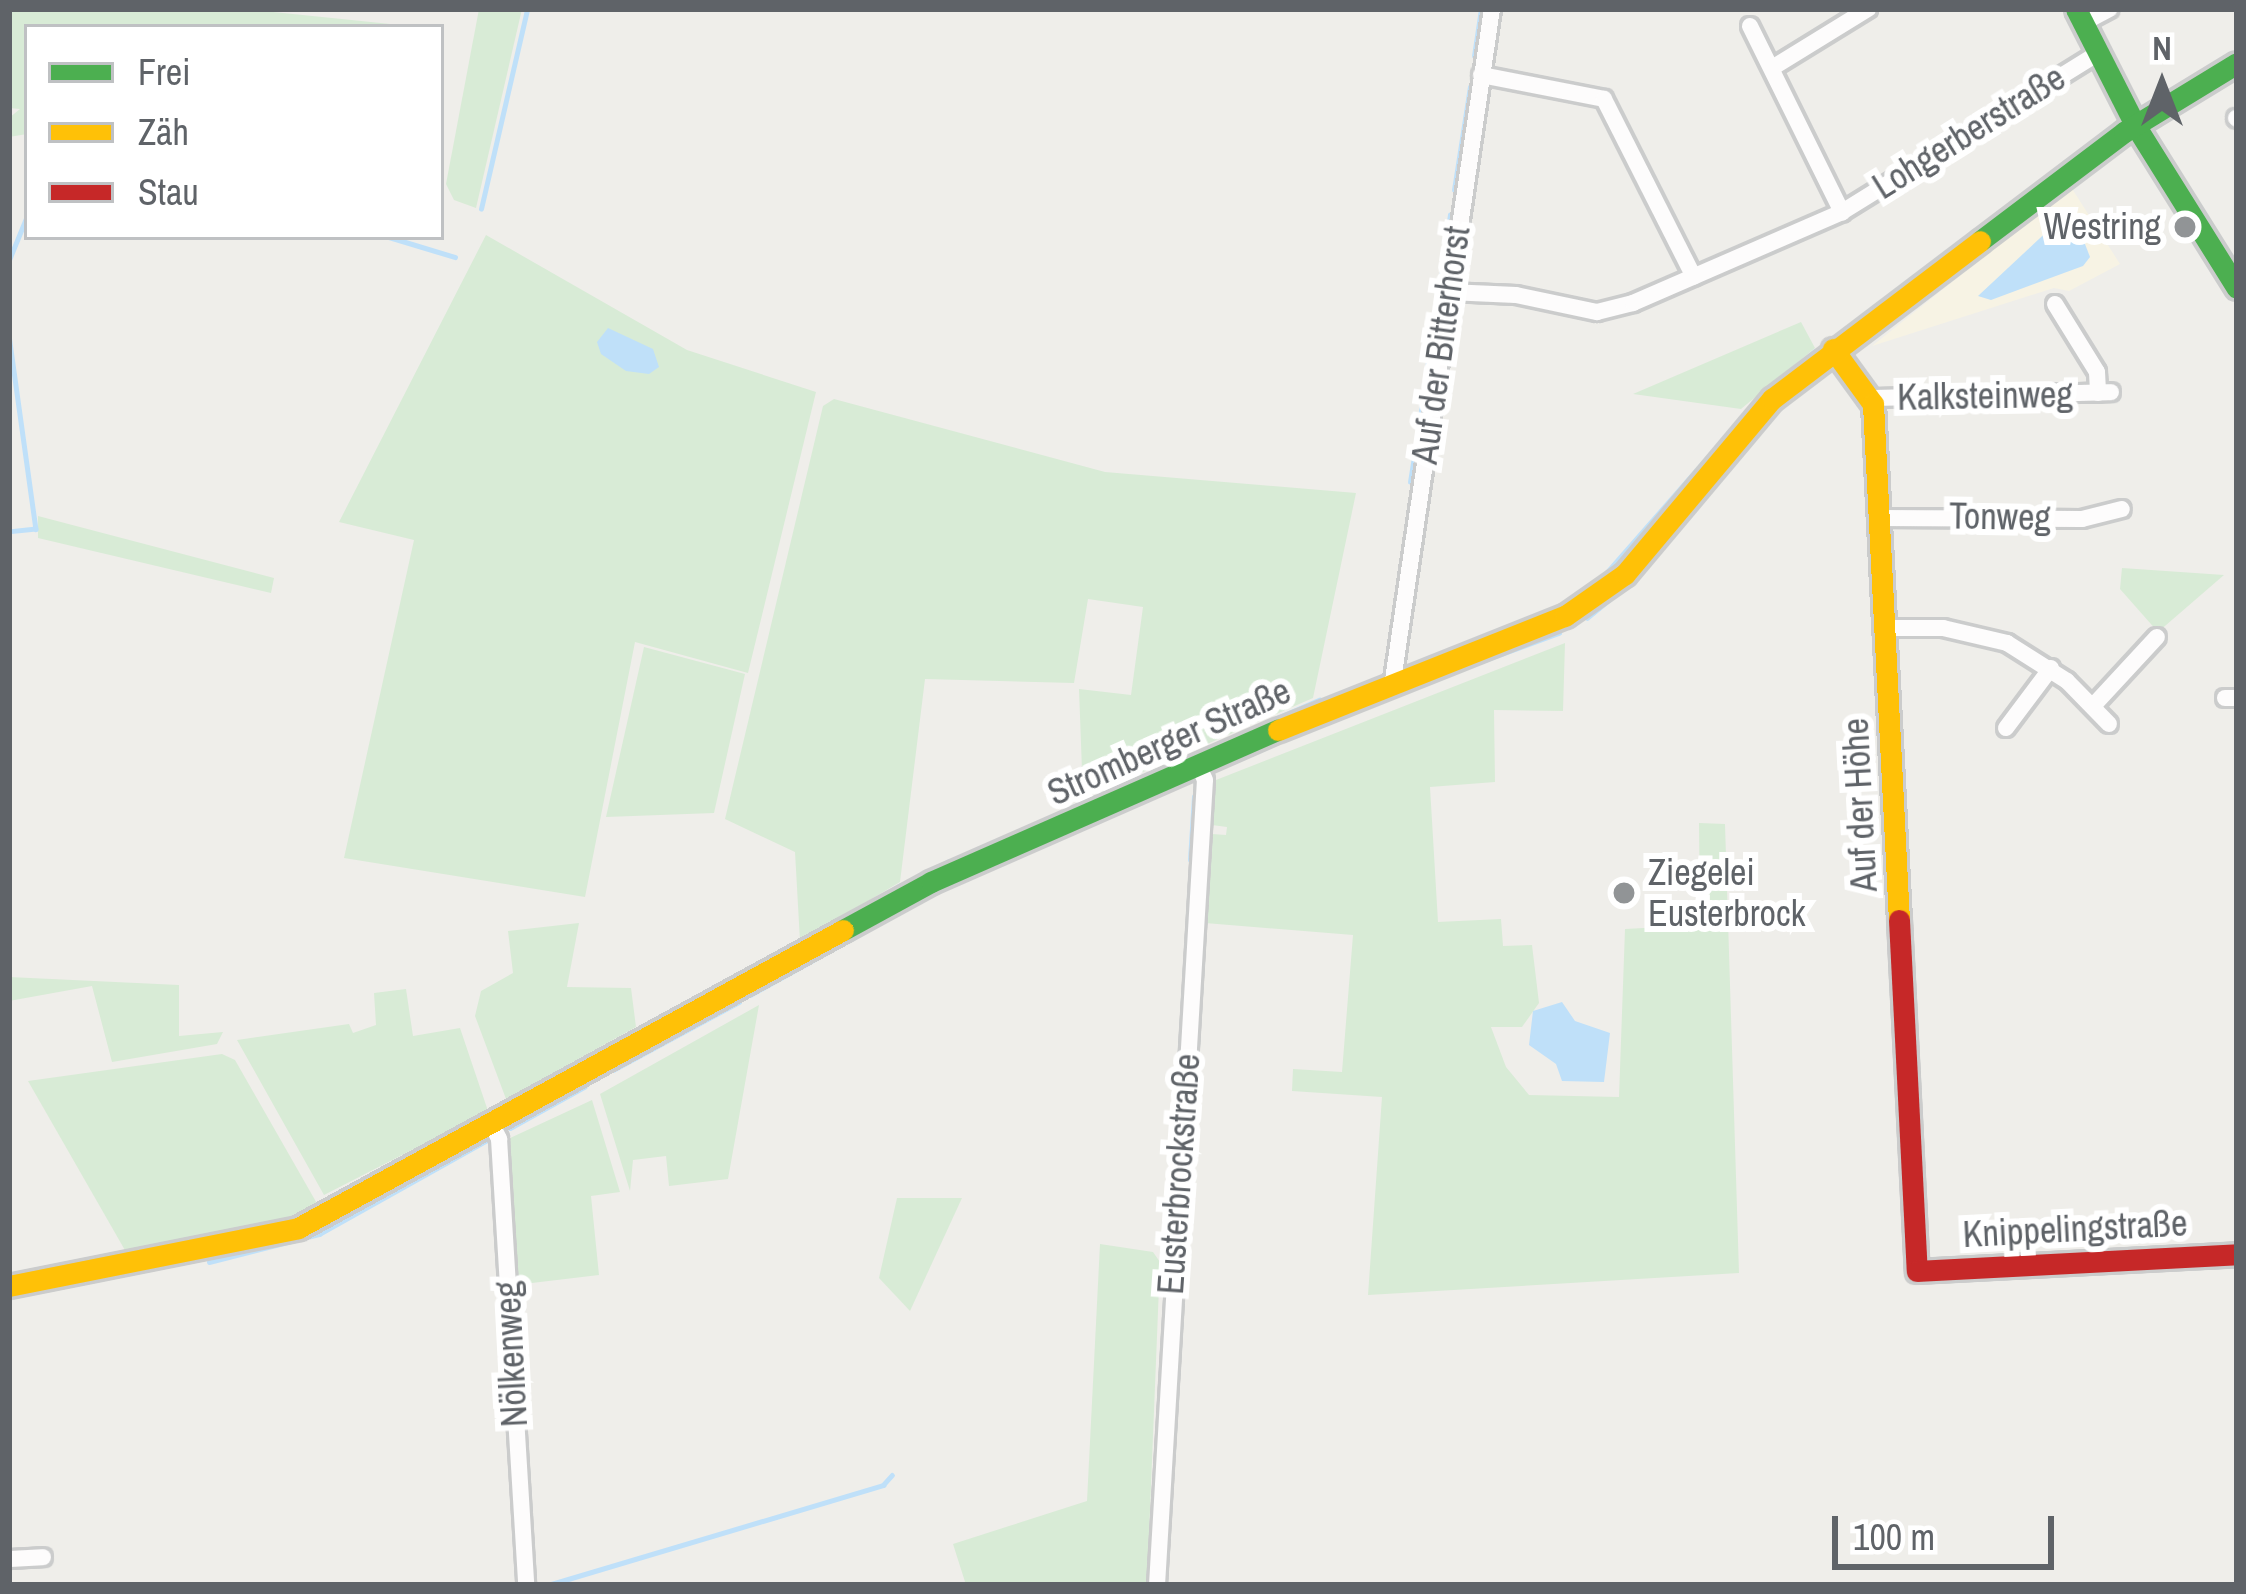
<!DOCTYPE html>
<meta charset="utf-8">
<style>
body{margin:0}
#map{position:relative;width:2246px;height:1594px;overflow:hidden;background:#efeeea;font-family:"Archivo Narrow",sans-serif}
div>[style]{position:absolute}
.commercial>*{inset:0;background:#f7f3e4}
.green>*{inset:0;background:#d8ebd6}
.water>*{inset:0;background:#bfe0f9}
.stream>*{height:4.5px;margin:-2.25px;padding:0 2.25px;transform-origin:2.25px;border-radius:2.25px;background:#bfe0f9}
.roads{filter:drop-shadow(3px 0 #cbcccc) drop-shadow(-3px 0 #cbcccc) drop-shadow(0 3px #cbcccc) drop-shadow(0 -3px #cbcccc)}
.street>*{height:16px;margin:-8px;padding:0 8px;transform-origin:8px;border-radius:8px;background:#fdfcfc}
.fast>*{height:21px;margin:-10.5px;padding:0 10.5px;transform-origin:10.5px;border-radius:10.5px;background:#4caf50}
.slow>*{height:21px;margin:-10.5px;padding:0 10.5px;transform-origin:10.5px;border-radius:10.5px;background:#ffc107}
.jam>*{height:21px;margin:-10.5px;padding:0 10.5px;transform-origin:10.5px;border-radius:10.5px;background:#c62828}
.dots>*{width:33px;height:33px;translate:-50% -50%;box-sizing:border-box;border:6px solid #fff;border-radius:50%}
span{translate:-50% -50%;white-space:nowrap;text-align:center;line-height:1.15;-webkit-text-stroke:12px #fff;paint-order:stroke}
.street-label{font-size:36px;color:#5f6368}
.poi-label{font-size:36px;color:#5f6368}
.right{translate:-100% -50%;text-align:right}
.left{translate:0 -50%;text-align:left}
.frame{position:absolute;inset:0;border:12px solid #5f6368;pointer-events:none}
.legend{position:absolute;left:24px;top:24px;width:420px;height:216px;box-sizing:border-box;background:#fff;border:3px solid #bfc1c3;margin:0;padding:15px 21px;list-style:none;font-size:36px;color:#5f6368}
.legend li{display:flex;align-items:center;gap:24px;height:60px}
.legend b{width:60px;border:3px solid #bfc1c3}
.north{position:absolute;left:2102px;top:24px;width:120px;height:120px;-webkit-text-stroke:9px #fff;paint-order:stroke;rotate:0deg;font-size:33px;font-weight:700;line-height:48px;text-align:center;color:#5f6368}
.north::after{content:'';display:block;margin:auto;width:42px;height:54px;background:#5f6368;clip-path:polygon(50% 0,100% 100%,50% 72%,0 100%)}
.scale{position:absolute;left:1832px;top:1516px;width:222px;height:54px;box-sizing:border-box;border:6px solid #5f6368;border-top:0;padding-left:15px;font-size:36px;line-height:42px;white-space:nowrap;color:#5f6368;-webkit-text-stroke:9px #fff;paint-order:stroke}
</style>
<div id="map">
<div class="commercial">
<i style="clip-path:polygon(2071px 187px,2120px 264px,2069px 291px,2054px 288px,1872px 346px)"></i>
</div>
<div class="green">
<i style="clip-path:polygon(9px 9px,243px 9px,400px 25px,27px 27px,27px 134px,9px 137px,9px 118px,20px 109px,9px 108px)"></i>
<i style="clip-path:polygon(479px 9px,522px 9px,476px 208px,454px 200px,446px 184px)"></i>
<i style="clip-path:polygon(486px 235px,687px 350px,816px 392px,748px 673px,635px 642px,585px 897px,344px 858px,414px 540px,339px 522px)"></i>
<i style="clip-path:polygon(1801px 322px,1815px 348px,1741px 409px,1633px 394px)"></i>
<i style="clip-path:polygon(834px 399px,1105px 472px,1356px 493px,1313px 698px,1083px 798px,1079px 689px,1131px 695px,1143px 607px,1088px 599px,1074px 683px,925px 679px,900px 882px,800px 941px,795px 852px,725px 819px,823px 406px)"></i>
<i style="clip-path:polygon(38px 516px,274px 578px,271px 593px,38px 538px)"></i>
<i style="clip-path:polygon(2122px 568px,2224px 575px,2158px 632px,2120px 589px)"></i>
<i style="clip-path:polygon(1565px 643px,1563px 711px,1494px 710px,1495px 782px,1430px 787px,1438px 922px,1501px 919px,1503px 946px,1532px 945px,1539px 1003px,1522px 1027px,1491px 1027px,1506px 1067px,1529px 1095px,1619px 1097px,1625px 929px,1700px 925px,1699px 823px,1725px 824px,1739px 1273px,1368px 1295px,1382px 1097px,1292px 1091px,1293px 1069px,1342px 1072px,1353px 935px,1205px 923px,1212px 834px,1226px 835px,1227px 827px,1212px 825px,1216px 780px)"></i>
<i style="clip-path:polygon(644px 647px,745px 674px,714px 813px,606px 817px)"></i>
<i style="clip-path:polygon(579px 923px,567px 987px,631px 988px,636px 1027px,506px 1099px,475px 1016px,481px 991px,513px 973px,508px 931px)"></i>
<i style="clip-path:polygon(9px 977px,179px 985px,179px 1036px,223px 1032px,217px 1044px,112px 1062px,92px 986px,9px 1001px)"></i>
<i style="clip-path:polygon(406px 989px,413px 1036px,460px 1028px,488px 1111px,324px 1195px,237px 1040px,349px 1024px,353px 1033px,376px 1025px,374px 993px)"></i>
<i style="clip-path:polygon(759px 1005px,728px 1179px,669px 1186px,666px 1156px,633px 1160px,630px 1191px,600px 1094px)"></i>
<i style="clip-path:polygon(222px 1054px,235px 1060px,319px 1207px,249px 1232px,126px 1252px,28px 1081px)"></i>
<i style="clip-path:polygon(592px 1100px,620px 1192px,591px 1196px,599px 1275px,515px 1285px,508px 1139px)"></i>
<i style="clip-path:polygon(897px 1198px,962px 1198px,910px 1311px,879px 1278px)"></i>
<i style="clip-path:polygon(1100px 1244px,1153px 1252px,1160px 1262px,1147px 1585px,966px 1585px,953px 1544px,1087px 1501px)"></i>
</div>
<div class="water">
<i style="clip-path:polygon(2054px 225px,2078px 226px,2090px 257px,2083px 266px,1991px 300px,1978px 296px)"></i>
<i style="clip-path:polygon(608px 328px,653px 349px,659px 367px,649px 374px,626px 371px,601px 354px,597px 342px)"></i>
<i style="clip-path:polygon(1562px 1002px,1575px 1021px,1610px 1033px,1604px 1082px,1562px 1081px,1556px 1064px,1529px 1045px,1533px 1011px)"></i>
</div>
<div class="stream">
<i style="left:1474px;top:56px;width:48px;rotate:-81.5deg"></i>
<i style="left:1454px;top:190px;width:104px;rotate:-81.2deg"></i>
<i style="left:481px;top:209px;width:205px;rotate:-77deg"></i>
<i style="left:389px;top:237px;width:69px;rotate:16.9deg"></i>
<i style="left:9px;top:260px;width:48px;rotate:-67.8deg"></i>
<i style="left:1435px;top:320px;width:106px;rotate:-81.9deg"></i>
<i style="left:9px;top:335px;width:196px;rotate:82.1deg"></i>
<i style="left:36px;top:529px;width:27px;rotate:174deg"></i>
<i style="left:1776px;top:383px;width:50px;rotate:-39.4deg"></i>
<i style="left:1418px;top:432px;width:85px;rotate:-81.9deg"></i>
<i style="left:1410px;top:482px;width:31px;rotate:-81deg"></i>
<i style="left:1601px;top:579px;width:246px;rotate:-48.8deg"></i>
<i style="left:1587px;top:618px;width:52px;rotate:-39.5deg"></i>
<i style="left:1403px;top:690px;width:166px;rotate:-20.1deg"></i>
<i style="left:1221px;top:767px;width:173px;rotate:-23.5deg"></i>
<i style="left:1068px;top:809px;width:274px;rotate:-23.5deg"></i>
<i style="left:1190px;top:860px;width:63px;rotate:-86.4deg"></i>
<i style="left:916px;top:878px;width:37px;rotate:-27deg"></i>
<i style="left:856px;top:911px;width:52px;rotate:-30deg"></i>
<i style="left:750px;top:995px;width:221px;rotate:-29deg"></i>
<i style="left:613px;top:1070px;width:143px;rotate:-28.4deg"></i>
<i style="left:510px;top:1128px;width:85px;rotate:-29deg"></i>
<i style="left:209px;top:1262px;width:114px;rotate:-14.3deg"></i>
<i style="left:319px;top:1234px;width:193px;rotate:-29.2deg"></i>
<i style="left:548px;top:1585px;width:350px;rotate:-16.6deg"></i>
<i style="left:883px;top:1485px;width:13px;rotate:-48deg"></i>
</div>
<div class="roads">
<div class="street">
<i style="left:2083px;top:23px;width:30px;rotate:-28deg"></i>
<i style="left:1750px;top:26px;width:208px;rotate:63.7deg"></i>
<i style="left:1772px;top:68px;width:113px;rotate:-31.6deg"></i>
<i style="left:1481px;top:75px;width:125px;rotate:11deg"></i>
<i style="left:1604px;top:99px;width:199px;rotate:63.2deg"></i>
<i style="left:2236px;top:118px;width:1px;rotate:45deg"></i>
<i style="left:1449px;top:292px;width:67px;rotate:2.6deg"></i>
<i style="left:1516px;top:295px;width:83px;rotate:11.9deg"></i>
<i style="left:1597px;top:312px;width:37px;rotate:-14deg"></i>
<i style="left:1633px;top:303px;width:228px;rotate:-23.5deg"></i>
<i style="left:1842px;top:212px;width:301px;rotate:-31.8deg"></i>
<i style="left:2055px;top:304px;width:80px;rotate:58.3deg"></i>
<i style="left:2097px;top:372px;width:21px;rotate:87deg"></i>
<i style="left:1872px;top:398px;width:239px;rotate:-1.4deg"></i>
<i style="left:1877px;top:518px;width:205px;rotate:0.3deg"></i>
<i style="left:2082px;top:519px;width:41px;rotate:-14deg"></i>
<i style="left:1883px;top:628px;width:60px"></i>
<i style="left:1943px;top:628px;width:66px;rotate:13.2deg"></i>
<i style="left:2007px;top:643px;width:71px;rotate:32.3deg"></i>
<i style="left:2067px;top:681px;width:60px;rotate:45.7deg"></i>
<i style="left:1393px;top:680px;width:678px;rotate:-81.61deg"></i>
<i style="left:2225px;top:698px;width:12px"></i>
<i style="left:2093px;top:706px;width:94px;rotate:-47.2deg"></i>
<i style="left:2006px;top:728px;width:75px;rotate:-53.1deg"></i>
<i style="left:492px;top:1125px;width:16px;rotate:63deg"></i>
<i style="left:499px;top:1139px;width:447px;rotate:86.5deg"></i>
<i style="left:9px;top:1559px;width:34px;rotate:-3deg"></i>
<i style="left:1157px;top:1585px;width:806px;rotate:-86.59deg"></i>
<i style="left:1205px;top:780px;width:17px;rotate:-114deg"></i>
</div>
<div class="fast">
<i style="left:2076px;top:9px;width:130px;rotate:63deg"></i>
<i style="left:2135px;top:125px;width:192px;rotate:58deg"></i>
<i style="left:1980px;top:241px;width:181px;rotate:-37.1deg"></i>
<i style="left:2124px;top:132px;width:132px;rotate:-31.4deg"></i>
<i style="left:843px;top:930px;width:100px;rotate:-28.6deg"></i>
<i style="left:931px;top:882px;width:379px;rotate:-23.7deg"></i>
</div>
<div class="slow">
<i style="left:1833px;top:349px;width:68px;rotate:54deg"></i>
<i style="left:1873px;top:404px;width:517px;rotate:87.12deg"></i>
<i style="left:1278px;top:730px;width:309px;rotate:-21.7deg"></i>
<i style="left:1565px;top:616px;width:73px;rotate:-35deg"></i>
<i style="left:1625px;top:574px;width:229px;rotate:-50deg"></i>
<i style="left:1772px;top:399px;width:261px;rotate:-37.2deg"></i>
<i style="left:9px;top:1286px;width:295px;rotate:-11.3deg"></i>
<i style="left:298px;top:1228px;width:621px;rotate:-28.67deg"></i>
</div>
<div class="jam">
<i style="left:1899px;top:920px;width:351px;rotate:87.1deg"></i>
<i style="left:1917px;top:1271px;width:320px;rotate:-3deg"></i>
</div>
</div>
<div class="dots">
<i style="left:2185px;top:227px;background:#919496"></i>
<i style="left:1624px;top:893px;background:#919496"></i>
</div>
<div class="street-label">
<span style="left:1969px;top:132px;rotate:-32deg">Lohgerberstraße</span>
<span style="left:1441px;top:345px;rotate:-82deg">Auf der Bitterhorst</span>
<span style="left:1985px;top:396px;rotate:-1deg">Kalksteinweg</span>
<span style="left:2000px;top:517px;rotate:1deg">Tonweg</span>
<span style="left:1169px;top:742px;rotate:-24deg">Stromberger Straße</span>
<span style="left:1860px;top:805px;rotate:-93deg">Auf der Höhe</span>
<span style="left:1179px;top:1174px;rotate:-86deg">Eusterbrockstraße</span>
<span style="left:2075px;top:1229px;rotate:-3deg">Knippelingstraße</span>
<span style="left:511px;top:1354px;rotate:-93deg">Nölkenweg</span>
</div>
<div class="poi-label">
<span class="right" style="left:2161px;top:227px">Westring</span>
<span class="left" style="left:1648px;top:893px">Ziegelei<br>Eusterbrock</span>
</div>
<div class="frame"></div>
<ul class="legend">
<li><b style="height:15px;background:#4caf50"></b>Frei</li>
<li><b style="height:15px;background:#ffc107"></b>Zäh</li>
<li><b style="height:15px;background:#c62828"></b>Stau</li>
</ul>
<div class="north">N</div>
<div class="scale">100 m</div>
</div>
